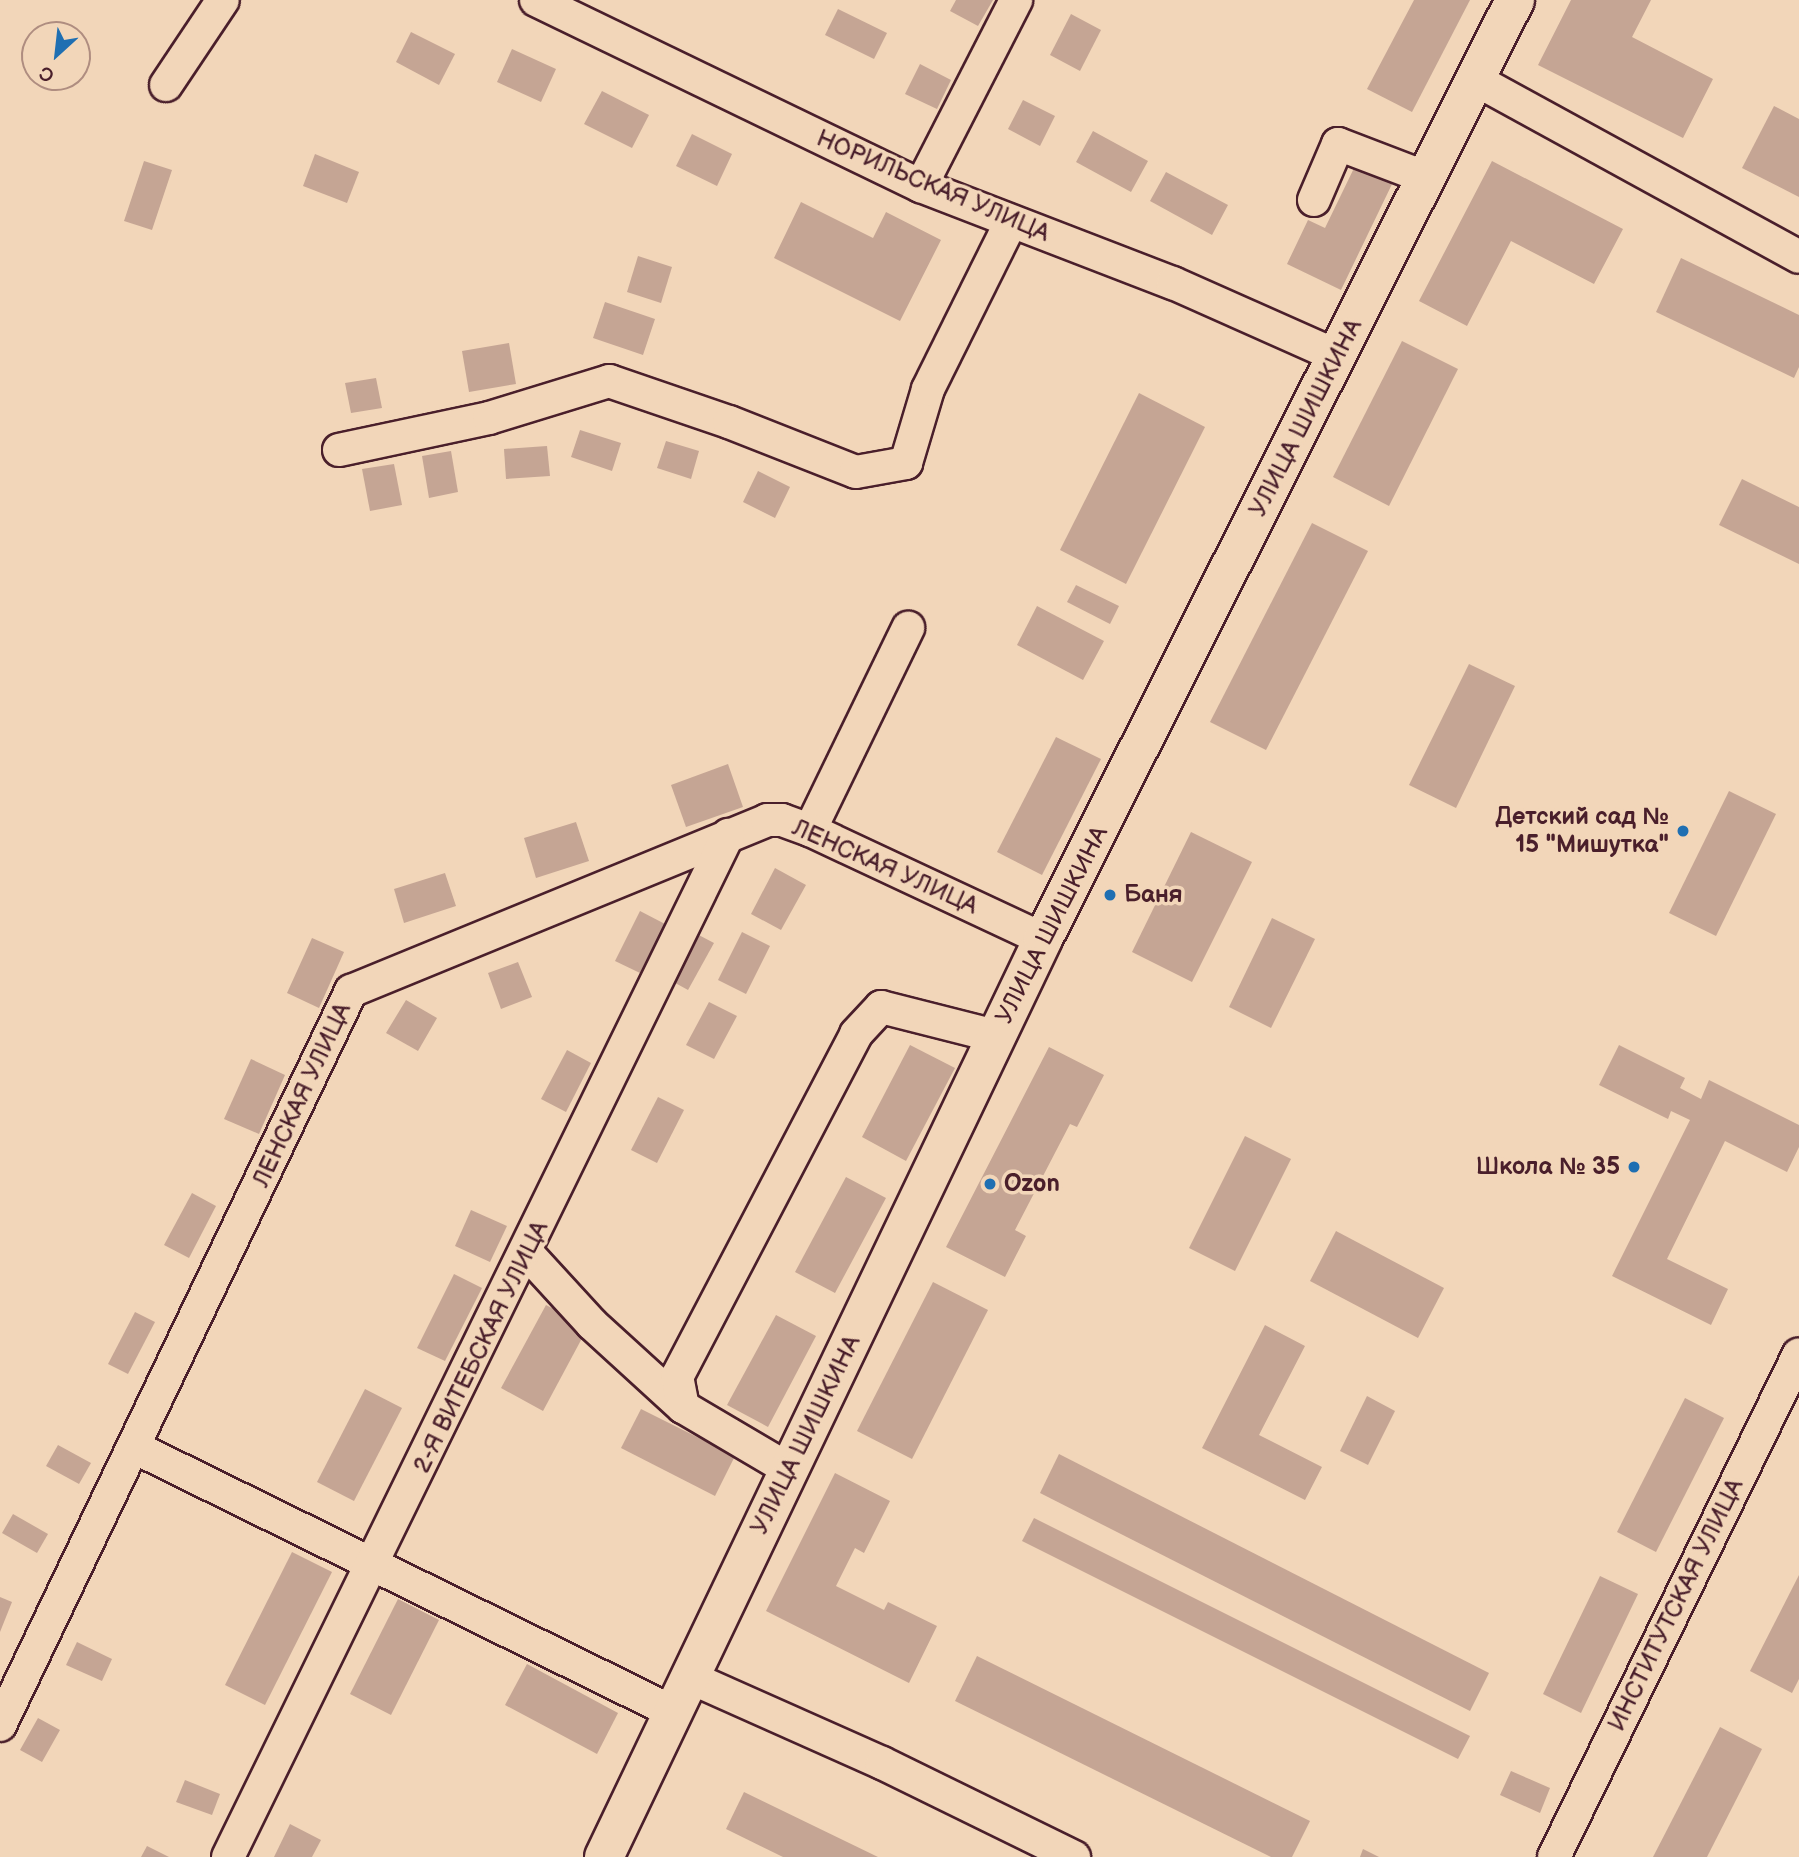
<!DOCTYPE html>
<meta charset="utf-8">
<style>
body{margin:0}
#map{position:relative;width:1799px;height:1857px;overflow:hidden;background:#f2d6b9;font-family:"Balsamiq Sans",sans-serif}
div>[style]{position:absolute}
.building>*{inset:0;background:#c5a594}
.roads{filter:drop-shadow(2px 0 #4a1f2b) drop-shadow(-2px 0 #4a1f2b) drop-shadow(0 2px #4a1f2b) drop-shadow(0 -2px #4a1f2b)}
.minor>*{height:32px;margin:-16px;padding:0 16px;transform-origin:16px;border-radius:16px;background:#f2d6b9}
.major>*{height:38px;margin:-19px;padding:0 19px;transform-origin:19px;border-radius:19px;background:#f2d6b9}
.dots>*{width:19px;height:19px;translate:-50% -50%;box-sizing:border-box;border:4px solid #f2d6b9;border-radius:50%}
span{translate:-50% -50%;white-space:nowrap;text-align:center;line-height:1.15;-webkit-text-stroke:7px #f2d6b9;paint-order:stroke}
.street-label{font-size:24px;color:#4a1f2b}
.poi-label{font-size:24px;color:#4a1f2b;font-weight:700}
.right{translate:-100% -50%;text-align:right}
.left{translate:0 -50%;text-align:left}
.north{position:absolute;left:21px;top:21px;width:70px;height:70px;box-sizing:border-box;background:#f2d6b9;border:2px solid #af8d80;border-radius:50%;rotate:207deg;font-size:19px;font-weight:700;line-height:28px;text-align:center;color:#4a1f2b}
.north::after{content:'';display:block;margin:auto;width:24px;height:32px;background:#1f6fb2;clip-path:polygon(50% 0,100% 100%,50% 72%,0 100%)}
</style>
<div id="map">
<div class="building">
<i style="clip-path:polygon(956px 0,993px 0,978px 26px,950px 11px)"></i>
<i style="clip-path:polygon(1414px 0,1470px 0,1412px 112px,1367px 89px)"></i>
<i style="clip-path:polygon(1571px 0,1651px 0,1632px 37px,1713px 79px,1683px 138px,1538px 65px)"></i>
<i style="clip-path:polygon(838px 9px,887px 33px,874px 59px,825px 35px)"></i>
<i style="clip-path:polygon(1071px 14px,1101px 30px,1080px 71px,1050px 55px)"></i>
<i style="clip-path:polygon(411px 32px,455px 54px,439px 85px,396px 62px)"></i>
<i style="clip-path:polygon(512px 49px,556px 69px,541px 102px,497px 82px)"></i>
<i style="clip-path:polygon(920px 64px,951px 80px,937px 109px,905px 94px)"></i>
<i style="clip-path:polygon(602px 91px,649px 115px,632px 148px,584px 124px)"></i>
<i style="clip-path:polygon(1023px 100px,1055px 116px,1040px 146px,1008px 129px)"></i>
<i style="clip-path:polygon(1774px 106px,1799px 119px,1799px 197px,1742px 168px)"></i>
<i style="clip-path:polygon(1093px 131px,1148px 161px,1131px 192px,1076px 162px)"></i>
<i style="clip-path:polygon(692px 134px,732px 154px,717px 186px,676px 166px)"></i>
<i style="clip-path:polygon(315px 154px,359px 172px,347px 203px,303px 186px)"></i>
<i style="clip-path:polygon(144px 161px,172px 170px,152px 230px,124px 221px)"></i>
<i style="clip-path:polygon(1492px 161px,1623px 229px,1594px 284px,1511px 241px,1467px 326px,1419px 301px)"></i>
<i style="clip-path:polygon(1356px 164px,1393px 182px,1341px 290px,1287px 264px,1308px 220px,1325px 228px)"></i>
<i style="clip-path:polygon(1166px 172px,1228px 205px,1212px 235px,1150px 201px)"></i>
<i style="clip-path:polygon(801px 202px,873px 238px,886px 212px,941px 240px,900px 321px,774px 258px)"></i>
<i style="clip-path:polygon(638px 256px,672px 267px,661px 303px,627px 292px)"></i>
<i style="clip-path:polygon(1681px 258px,1799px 315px,1799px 367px,1794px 378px,1656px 312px)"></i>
<i style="clip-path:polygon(605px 302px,655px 319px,643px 355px,593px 338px)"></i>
<i style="clip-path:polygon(1402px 341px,1458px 369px,1389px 506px,1333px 477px)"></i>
<i style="clip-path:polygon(509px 343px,516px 384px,469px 392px,462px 351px)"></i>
<i style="clip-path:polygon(376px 378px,382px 408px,351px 413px,345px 383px)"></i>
<i style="clip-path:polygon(1139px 393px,1205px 427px,1126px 584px,1060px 550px)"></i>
<i style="clip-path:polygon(580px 430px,621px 443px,612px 471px,571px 457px)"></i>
<i style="clip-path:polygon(666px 441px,699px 451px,691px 479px,657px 468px)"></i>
<i style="clip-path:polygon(547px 446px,550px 476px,506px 479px,504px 449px)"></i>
<i style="clip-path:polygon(451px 451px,458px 492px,429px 498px,422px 456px)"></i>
<i style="clip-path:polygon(394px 464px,402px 505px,370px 511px,362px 469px)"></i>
<i style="clip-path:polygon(758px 471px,790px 487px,775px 518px,743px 502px)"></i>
<i style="clip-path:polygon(1742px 479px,1799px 507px,1799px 564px,1719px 525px)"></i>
<i style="clip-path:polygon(1312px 523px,1368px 551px,1266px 750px,1210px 722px)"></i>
<i style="clip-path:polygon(1076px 585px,1119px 606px,1110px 624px,1067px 602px)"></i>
<i style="clip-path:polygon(1037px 606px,1104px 641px,1083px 680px,1017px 645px)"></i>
<i style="clip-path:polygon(1469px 664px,1515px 686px,1456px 808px,1409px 785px)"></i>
<i style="clip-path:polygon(1056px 737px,1101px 759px,1042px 875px,997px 852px)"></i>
<i style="clip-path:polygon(728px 764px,743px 807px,686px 827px,671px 785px)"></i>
<i style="clip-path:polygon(1729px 791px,1776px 814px,1716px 936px,1669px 913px)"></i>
<i style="clip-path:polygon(576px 822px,589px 861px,536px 878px,524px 838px)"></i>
<i style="clip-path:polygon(1191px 832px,1252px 862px,1192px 982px,1132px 952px)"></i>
<i style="clip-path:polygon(775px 868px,806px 885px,781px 930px,751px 914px)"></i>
<i style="clip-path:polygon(445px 873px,456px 906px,404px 923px,394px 889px)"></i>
<i style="clip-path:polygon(640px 911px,665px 924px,640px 973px,615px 961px)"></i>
<i style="clip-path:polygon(1272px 918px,1315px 939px,1271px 1028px,1229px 1007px)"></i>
<i style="clip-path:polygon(693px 932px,714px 943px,688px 990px,668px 979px)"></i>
<i style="clip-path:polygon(742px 932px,770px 946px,746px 994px,718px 980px)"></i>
<i style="clip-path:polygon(312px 938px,344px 952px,319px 1008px,287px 993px)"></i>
<i style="clip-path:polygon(518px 962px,532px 997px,501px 1009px,488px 973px)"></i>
<i style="clip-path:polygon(406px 1000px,437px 1018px,418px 1051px,386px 1033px)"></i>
<i style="clip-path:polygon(709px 1002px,737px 1016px,714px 1059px,686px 1045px)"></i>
<i style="clip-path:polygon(910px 1045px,955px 1068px,906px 1161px,862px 1137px)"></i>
<i style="clip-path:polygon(1619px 1045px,1685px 1078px,1680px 1088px,1701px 1099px,1709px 1080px,1799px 1125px,1799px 1147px,1787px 1172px,1725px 1141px,1667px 1259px,1728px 1289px,1711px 1325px,1612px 1276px,1690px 1120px,1671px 1111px,1668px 1119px,1599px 1085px)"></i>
<i style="clip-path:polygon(1049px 1047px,1104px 1075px,1077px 1127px,1070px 1124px,1015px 1230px,1026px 1236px,1005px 1277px,946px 1247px)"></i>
<i style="clip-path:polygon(567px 1050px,591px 1063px,566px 1112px,541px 1099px)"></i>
<i style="clip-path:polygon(251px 1059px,285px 1075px,259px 1134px,224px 1119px)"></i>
<i style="clip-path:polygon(658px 1097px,684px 1110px,657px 1163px,631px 1150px)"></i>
<i style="clip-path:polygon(1245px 1136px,1291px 1159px,1235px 1271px,1189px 1248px)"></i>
<i style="clip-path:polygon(846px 1177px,886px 1198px,835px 1293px,795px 1272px)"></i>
<i style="clip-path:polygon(192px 1193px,216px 1206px,189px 1258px,164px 1245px)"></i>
<i style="clip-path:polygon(471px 1210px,507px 1226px,490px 1262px,455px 1246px)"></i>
<i style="clip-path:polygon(1336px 1231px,1444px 1288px,1418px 1338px,1310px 1281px)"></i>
<i style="clip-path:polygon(454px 1274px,482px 1288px,445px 1361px,417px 1348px)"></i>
<i style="clip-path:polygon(933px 1282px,988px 1310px,912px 1459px,857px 1431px)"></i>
<i style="clip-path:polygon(546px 1305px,588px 1327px,543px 1411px,501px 1388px)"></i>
<i style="clip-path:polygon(135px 1312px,155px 1322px,128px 1374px,108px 1364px)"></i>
<i style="clip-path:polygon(776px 1315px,816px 1336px,768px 1427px,727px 1405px)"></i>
<i style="clip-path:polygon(1265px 1325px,1305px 1346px,1259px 1435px,1322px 1467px,1305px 1500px,1202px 1448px)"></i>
<i style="clip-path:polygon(365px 1389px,402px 1408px,354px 1501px,317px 1482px)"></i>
<i style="clip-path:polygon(1367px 1396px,1395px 1411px,1368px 1465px,1340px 1451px)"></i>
<i style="clip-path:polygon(1685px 1398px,1724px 1418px,1656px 1552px,1617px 1532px)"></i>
<i style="clip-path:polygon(641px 1409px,735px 1456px,715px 1496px,621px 1448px)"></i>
<i style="clip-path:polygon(58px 1445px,91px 1463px,79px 1484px,46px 1466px)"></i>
<i style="clip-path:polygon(1059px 1454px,1489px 1673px,1470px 1711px,1040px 1493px)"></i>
<i style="clip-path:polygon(835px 1473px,890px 1501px,864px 1553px,855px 1548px,836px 1586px,884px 1610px,888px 1602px,937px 1626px,909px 1683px,766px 1611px)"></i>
<i style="clip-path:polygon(13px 1514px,48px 1534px,37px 1553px,2px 1533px)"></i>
<i style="clip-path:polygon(1034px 1518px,1470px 1736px,1458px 1759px,1022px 1541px)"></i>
<i style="clip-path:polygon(292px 1552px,332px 1572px,265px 1705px,225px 1685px)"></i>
<i style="clip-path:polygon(1799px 1575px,1799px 1679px,1792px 1693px,1750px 1671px)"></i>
<i style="clip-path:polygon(1600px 1576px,1638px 1594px,1581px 1713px,1543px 1694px)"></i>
<i style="clip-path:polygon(0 1597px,12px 1602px,0 1632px)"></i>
<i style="clip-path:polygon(398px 1599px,439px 1620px,391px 1715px,350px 1694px)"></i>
<i style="clip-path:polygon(77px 1642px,112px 1659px,102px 1681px,66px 1665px)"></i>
<i style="clip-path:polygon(977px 1656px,1310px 1821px,1292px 1857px,1271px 1857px,955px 1701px)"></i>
<i style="clip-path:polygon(527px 1664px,618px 1713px,597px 1754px,505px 1705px)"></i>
<i style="clip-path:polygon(38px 1718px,60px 1730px,42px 1762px,20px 1750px)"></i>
<i style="clip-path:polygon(1720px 1727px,1762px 1749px,1707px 1857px,1653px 1857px)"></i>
<i style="clip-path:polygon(1511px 1771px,1550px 1788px,1540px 1813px,1500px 1795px)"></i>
<i style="clip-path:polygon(185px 1780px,220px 1794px,212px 1815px,176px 1802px)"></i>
<i style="clip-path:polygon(744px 1792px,878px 1857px,783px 1857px,726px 1829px)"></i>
<i style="clip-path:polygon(290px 1824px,321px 1840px,312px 1857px,274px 1857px)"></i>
<i style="clip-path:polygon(147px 1846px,169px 1857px,141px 1857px)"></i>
<i style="clip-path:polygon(1363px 1849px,1379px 1857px,1360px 1857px)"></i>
</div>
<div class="roads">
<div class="minor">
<i style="left:536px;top:0;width:428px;rotate:25.8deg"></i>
<i style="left:921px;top:186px;width:270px;rotate:21.1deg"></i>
<i style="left:1173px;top:283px;width:180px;rotate:24deg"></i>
<i style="left:1476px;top:80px;width:368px;rotate:28.7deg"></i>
<i style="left:166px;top:85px;width:102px;rotate:-56.2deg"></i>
<i style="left:921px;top:186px;width:209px;rotate:-62.9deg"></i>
<i style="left:1314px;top:200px;width:61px;rotate:-66.8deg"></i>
<i style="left:1338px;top:144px;width:95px;rotate:20.9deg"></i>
<i style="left:339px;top:450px;width:153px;rotate:-12deg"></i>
<i style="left:489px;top:418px;width:126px;rotate:-17.1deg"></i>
<i style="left:609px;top:381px;width:127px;rotate:18.9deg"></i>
<i style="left:729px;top:422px;width:136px;rotate:21.5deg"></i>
<i style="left:856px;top:472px;width:51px;rotate:-10.2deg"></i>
<i style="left:906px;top:463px;width:77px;rotate:-73.4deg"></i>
<i style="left:928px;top:389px;width:186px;rotate:-63.6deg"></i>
<i style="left:810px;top:830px;width:225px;rotate:-64.1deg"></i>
<i style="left:527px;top:1253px;width:96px;rotate:47.5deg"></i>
<i style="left:592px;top:1324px;width:123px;rotate:42.4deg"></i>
<i style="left:136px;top:1448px;width:598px;rotate:26.18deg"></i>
<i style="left:790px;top:1470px;width:124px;rotate:-149.5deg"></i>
<i style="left:683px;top:1407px;width:31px;rotate:-101deg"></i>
<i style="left:677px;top:1377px;width:387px;rotate:-62.4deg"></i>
<i style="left:856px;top:1034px;width:37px;rotate:-47deg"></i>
<i style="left:881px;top:1007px;width:119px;rotate:14.2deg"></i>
<i style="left:689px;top:1677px;width:211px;rotate:24deg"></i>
<i style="left:882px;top:1763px;width:214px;rotate:26.1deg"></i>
<i style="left:0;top:1725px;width:814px;rotate:-64.44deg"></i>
<i style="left:351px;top:991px;width:450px;rotate:-22.3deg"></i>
<i style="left:767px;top:820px;width:15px"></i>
<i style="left:782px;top:820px;width:30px;rotate:20deg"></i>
<i style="left:810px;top:830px;width:257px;rotate:25.1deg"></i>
<i style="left:228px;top:1857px;width:1138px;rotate:-63.93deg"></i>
<i style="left:1554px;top:1857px;width:559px;rotate:-64.03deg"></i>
</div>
<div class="major">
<i style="left:604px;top:1857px;width:1018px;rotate:-64.44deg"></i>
<i style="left:1043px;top:939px;width:1051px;rotate:-63.31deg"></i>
</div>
</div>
<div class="dots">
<i style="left:1683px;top:831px;background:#1f6fb2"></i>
<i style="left:1110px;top:895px;background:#1f6fb2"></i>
<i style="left:1634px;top:1167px;background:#1f6fb2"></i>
<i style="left:990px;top:1184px;background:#1f6fb2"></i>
</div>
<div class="street-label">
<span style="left:933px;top:186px;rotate:23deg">НОРИЛЬСКАЯ УЛИЦА</span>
<span style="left:1306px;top:418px;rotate:-63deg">УЛИЦА ШИШКИНА</span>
<span style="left:885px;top:867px;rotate:24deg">ЛЕНСКАЯ УЛИЦА</span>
<span style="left:1052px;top:925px;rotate:-63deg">УЛИЦА ШИШКИНА</span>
<span style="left:302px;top:1095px;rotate:-65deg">ЛЕНСКАЯ УЛИЦА</span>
<span style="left:481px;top:1347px;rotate:-64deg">2-Я ВИТЕБСКАЯ УЛИЦА</span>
<span style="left:806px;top:1435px;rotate:-64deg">УЛИЦА ШИШКИНА</span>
<span style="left:1676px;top:1605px;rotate:-64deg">ИНСТИТУТСКАЯ УЛИЦА</span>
</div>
<div class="poi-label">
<span class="right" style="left:1669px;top:831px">Детский сад №<br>15 "Мишутка"</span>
<span class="left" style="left:1124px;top:895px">Баня</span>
<span class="right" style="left:1620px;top:1167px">Школа № 35</span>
<span class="left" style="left:1004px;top:1184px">Ozon</span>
</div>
<div class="north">С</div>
</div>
